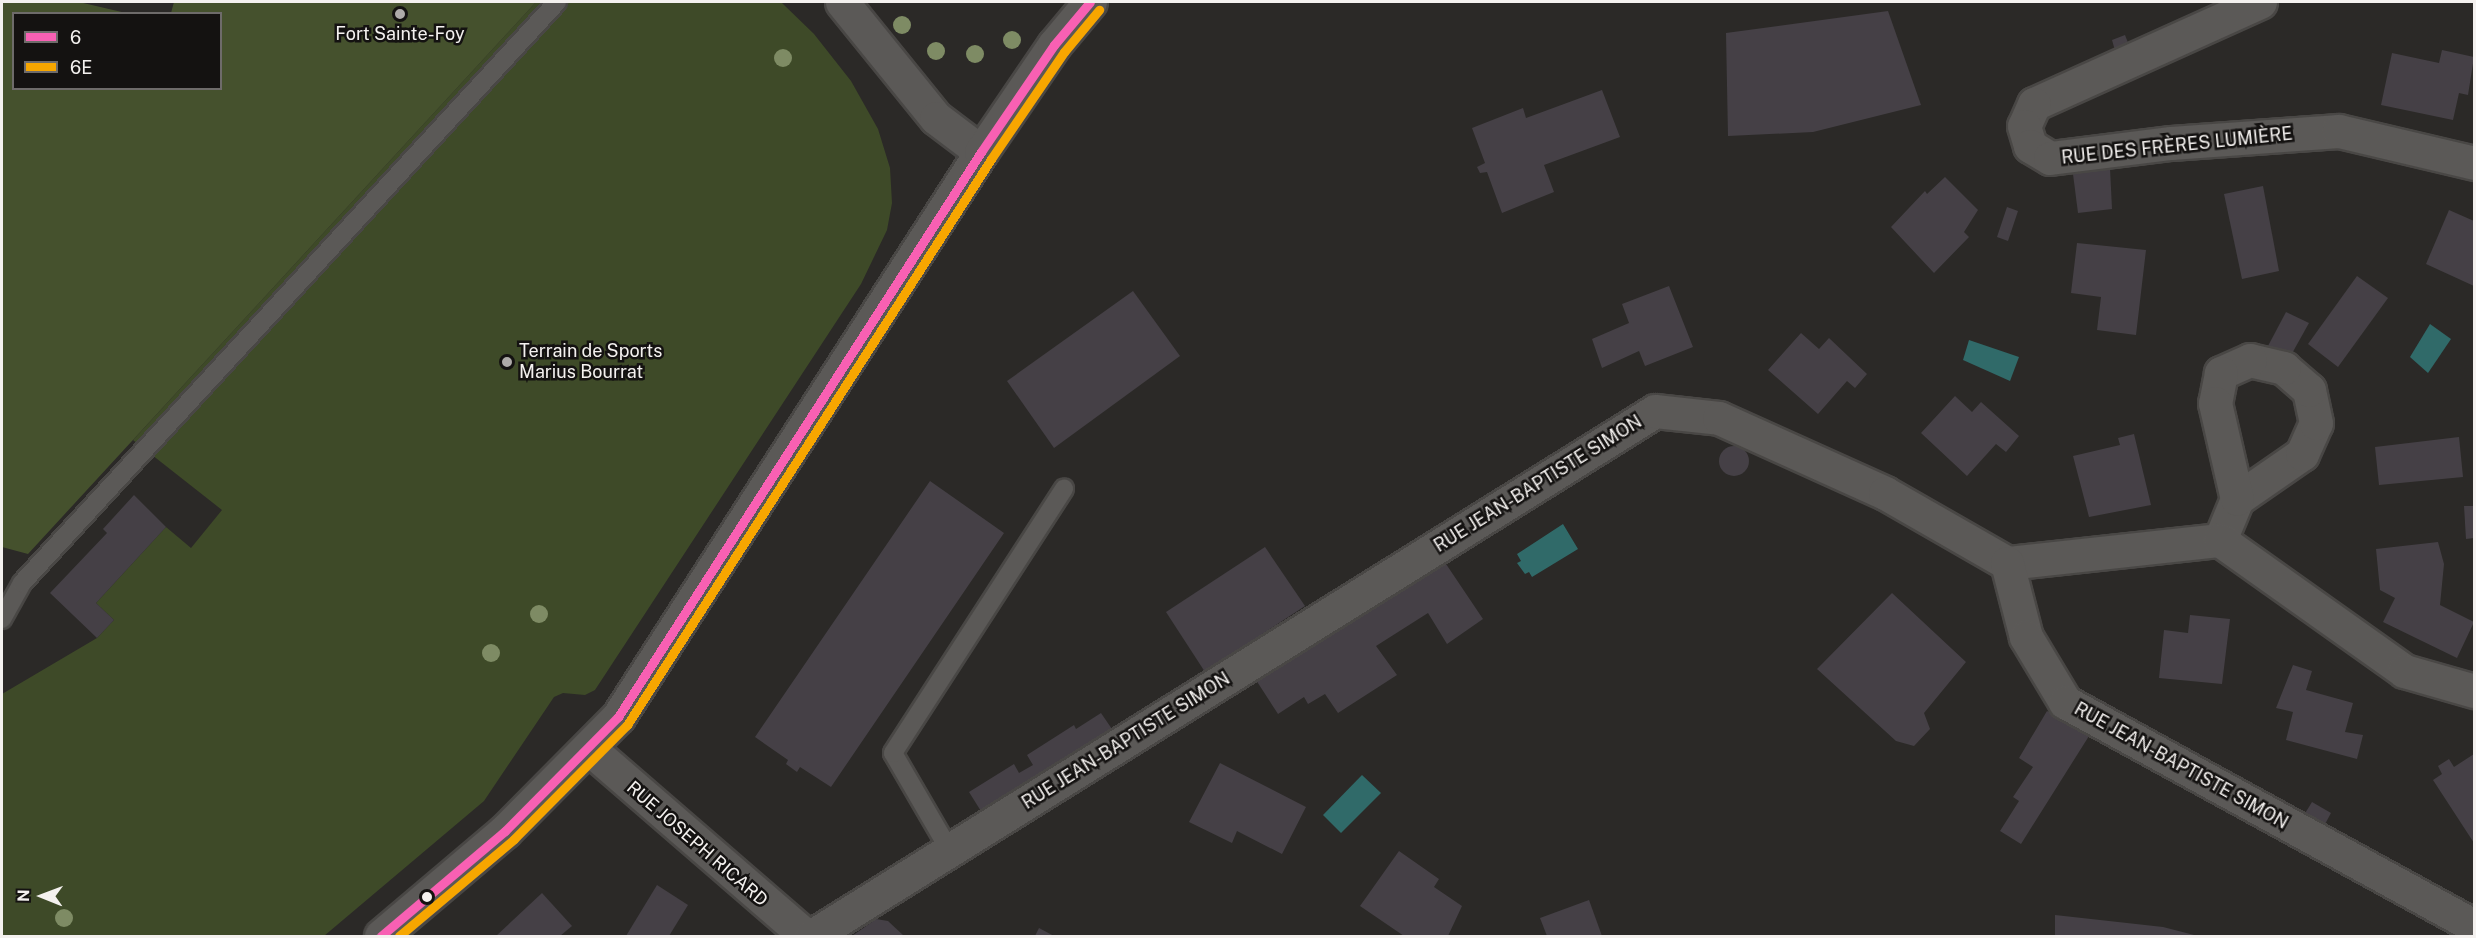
<!DOCTYPE html>
<meta charset="utf-8">
<style>
body{margin:0}
#map{position:relative;width:2476px;height:938px;overflow:hidden;background:#2b2927;font-family:"Public Sans",sans-serif}
div>[style]{position:absolute}
.green>*{inset:0;background:#3e4a28}
.forest>*{inset:0;background:#45512d}
.water>*{inset:0;background:#306a69}
.building>*{inset:0;background:#454046}
.round{border-radius:50%}
.roads{filter:drop-shadow(2px 0 #494745) drop-shadow(-2px 0 #494745) drop-shadow(0 2px #494745) drop-shadow(0 -2px #494745)}
.service>*{height:18px;margin:-9px;padding:0 9px;transform-origin:9px;border-radius:9px;background:#5b5957}
.minor>*{height:33px;margin:-16.5px;padding:0 16.5px;transform-origin:16.5px;border-radius:16.5px;background:#5b5957}
.secondary>*{height:33px;margin:-16.5px;padding:0 16.5px;transform-origin:16.5px;border-radius:16.5px;background:#5b5957}
.bus-1>*{height:9px;margin:-4.5px;padding:0 4.5px;transform-origin:4.5px;border-radius:4.5px;background:#f860b3}
.bus-2>*{height:9px;margin:-4.5px;padding:0 4.5px;transform-origin:4.5px;border-radius:4.5px;background:#f7a600}
.trees>*{width:18px;height:18px;margin:-9px;border-radius:50%;background:#7e8b64}
.dots>*{width:16px;height:16px;translate:-50% -50%;box-sizing:border-box;border:3px solid #141211;border-radius:50%}
span{translate:-50% -50%;white-space:nowrap;text-align:center;line-height:1.15;-webkit-text-stroke:5px #141211;paint-order:stroke}
.poi-label{font-size:18px;color:#f4f1ef}
.left{translate:0 -50%;text-align:left}
.street-label{font-size:18px;color:#f4f1ef}
.frame{position:absolute;inset:0;border:3px solid #f4f1ef;pointer-events:none}
.legend{position:absolute;left:12px;top:12px;width:210px;height:78px;box-sizing:border-box;background:#141211;border:2px solid #6e6b6a;margin:0;padding:8px 10px;list-style:none;font-size:18px;color:#f4f1ef}
.legend li{display:flex;align-items:center;gap:12px;height:30px}
.legend b{width:30px;border:2px solid #6e6b6a}
.north{position:absolute;left:12px;top:866px;width:60px;height:60px;-webkit-text-stroke:4px #141211;paint-order:stroke;rotate:271deg;font-size:16px;font-weight:700;line-height:24px;text-align:center;color:#f4f1ef}
.north::after{content:'';display:block;margin:auto;width:21px;height:27px;background:#f4f1ef;clip-path:polygon(50% 0,100% 100%,50% 72%,0 100%)}
</style>
<div id="map">
<div class="green">
<i style="clip-path:polygon(536px 2px,781px 2px,814px 34px,851px 81px,878px 129px,890px 168px,892px 203px,887px 230px,861px 284px,595px 690px,585px 695px,563px 693px,554px 697px,484px 801px,324px 936px,2px 936px,2px 694px,97px 638px,114px 620px,96px 603px,166px 527px,191px 548px,222px 510px,133px 440px)"></i>
</div>
<div class="forest">
<i style="clip-path:polygon(2px 2px,79px 2px,126px 13px,14px 14px,14px 88px,220px 88px,220px 14px,171px 13px,174px 2px,536px 2px,28px 554px,2px 547px)"></i>
</div>
<div class="water">
<i style="clip-path:polygon(2430px 324px,2451px 339px,2428px 373px,2410px 357px)"></i>
<i style="clip-path:polygon(1969px 340px,2019px 357px,2010px 381px,1963px 360px)"></i>
<i style="clip-path:polygon(1563px 524px,1578px 549px,1532px 577px,1529px 572px,1525px 574px,1517px 563px,1521px 561px,1517px 554px)"></i>
<i style="clip-path:polygon(1362px 775px,1381px 793px,1341px 833px,1323px 815px)"></i>
</div>
<div class="building">
<i style="clip-path:polygon(1888px 11px,1921px 105px,1813px 132px,1728px 136px,1726px 33px)"></i>
<i style="clip-path:polygon(2125px 35px,2130px 48px,2116px 54px,2112px 40px)"></i>
<i style="clip-path:polygon(2442px 50px,2474px 57px,2468px 95px,2459px 93px,2453px 120px,2381px 105px,2392px 53px,2439px 63px)"></i>
<i style="clip-path:polygon(1602px 90px,1620px 137px,1544px 165px,1554px 192px,1502px 213px,1487px 172px,1480px 173px,1477px 167px,1485px 163px,1472px 128px,1523px 108px,1526px 118px)"></i>
<i style="clip-path:polygon(2110px 168px,2112px 209px,2078px 213px,2073px 174px)"></i>
<i style="clip-path:polygon(1945px 177px,1978px 210px,1964px 232px,1969px 237px,1934px 273px,1891px 227px,1925px 191px,1927px 194px)"></i>
<i style="clip-path:polygon(2263px 186px,2279px 271px,2242px 279px,2224px 194px)"></i>
<i style="clip-path:polygon(2007px 207px,2018px 211px,2008px 241px,1997px 237px)"></i>
<i style="clip-path:polygon(2449px 210px,2474px 221px,2474px 286px,2426px 264px)"></i>
<i style="clip-path:polygon(2077px 243px,2146px 250px,2136px 335px,2097px 330px,2101px 297px,2071px 293px)"></i>
<i style="clip-path:polygon(2357px 276px,2388px 298px,2338px 367px,2308px 344px)"></i>
<i style="clip-path:polygon(1669px 286px,1693px 347px,1645px 366px,1639px 351px,1602px 368px,1592px 339px,1629px 323px,1622px 304px)"></i>
<i style="clip-path:polygon(1133px 291px,1180px 356px,1054px 448px,1007px 381px)"></i>
<i style="clip-path:polygon(2286px 312px,2309px 323px,2290px 357px,2268px 346px)"></i>
<i style="clip-path:polygon(1801px 333px,1819px 349px,1829px 338px,1867px 374px,1855px 388px,1847px 381px,1818px 414px,1768px 370px)"></i>
<i style="clip-path:polygon(1955px 396px,1972px 412px,1981px 402px,2019px 436px,2006px 452px,1996px 444px,1967px 476px,1921px 433px)"></i>
<i style="clip-path:polygon(2134px 434px,2151px 505px,2089px 517px,2073px 456px,2120px 445px,2118px 438px)"></i>
<i style="clip-path:polygon(2459px 437px,2463px 477px,2379px 485px,2375px 447px)"></i>
<i class="round" style="left:1719px;top:446px;width:30px;height:30px"></i>
<i style="clip-path:polygon(930px 481px,1004px 533px,831px 787px,800px 767px,797px 772px,786px 764px,788px 760px,755px 737px)"></i>
<i style="clip-path:polygon(134px 495px,166px 527px,96px 603px,114px 620px,97px 638px,50px 593px,107px 533px,103px 529px)"></i>
<i style="clip-path:polygon(2464px 506px,2474px 506px,2474px 538px,2466px 539px)"></i>
<i style="clip-path:polygon(2438px 542px,2444px 564px,2440px 605px,2474px 622px,2457px 658px,2383px 622px,2395px 598px,2380px 590px,2376px 549px)"></i>
<i style="clip-path:polygon(1265px 547px,1305px 606px,1205px 672px,1166px 612px)"></i>
<i style="clip-path:polygon(1444px 561px,1483px 619px,1447px 644px,1428px 613px,1376px 646px,1397px 675px,1338px 713px,1325px 694px,1308px 704px,1304px 697px,1278px 714px,1256px 680px)"></i>
<i style="clip-path:polygon(1892px 593px,1966px 662px,1924px 713px,1930px 729px,1914px 746px,1896px 741px,1817px 669px)"></i>
<i style="clip-path:polygon(2190px 615px,2230px 619px,2222px 684px,2159px 678px,2164px 630px,2188px 633px)"></i>
<i style="clip-path:polygon(2293px 665px,2312px 671px,2306px 690px,2353px 703px,2345px 732px,2363px 735px,2357px 759px,2286px 740px,2293px 712px,2276px 708px)"></i>
<i style="clip-path:polygon(2047px 711px,2089px 736px,2021px 844px,2000px 831px,2019px 801px,2013px 797px,2033px 767px,2019px 758px)"></i>
<i style="clip-path:polygon(1101px 713px,1114px 732px,984px 816px,969px 792px,1014px 764px,1019px 773px,1033px 765px,1027px 755px,1074px 725px,1076px 729px)"></i>
<i style="clip-path:polygon(2474px 754px,2474px 843px,2433px 780px,2442px 774px,2438px 766px,2449px 759px,2454px 767px)"></i>
<i style="clip-path:polygon(1220px 763px,1306px 807px,1282px 854px,1237px 831px,1232px 843px,1189px 822px)"></i>
<i style="clip-path:polygon(2312px 802px,2331px 813px,2324px 826px,2304px 815px)"></i>
<i style="clip-path:polygon(1399px 851px,1439px 879px,1434px 887px,1462px 906px,1448px 936px,1404px 936px,1360px 906px)"></i>
<i style="clip-path:polygon(657px 885px,688px 905px,669px 936px,626px 936px)"></i>
<i style="clip-path:polygon(542px 893px,572px 926px,560px 936px,496px 936px)"></i>
<i style="clip-path:polygon(1589px 900px,1602px 936px,1547px 936px,1540px 918px)"></i>
<i style="clip-path:polygon(2055px 915px,2163px 927px,2198px 936px,2055px 936px)"></i>
<i style="clip-path:polygon(876px 919px,888px 921px,904px 936px,852px 936px)"></i>
<i style="clip-path:polygon(1039px 928px,1054px 936px,1035px 936px)"></i>
</div>
<div class="roads">
<div class="service">
<i style="left:2px;top:619px;width:41px;rotate:-60.9deg"></i>
<i style="left:22px;top:583px;width:790px;rotate:-47.36deg"></i>
<i style="left:950px;top:851px;width:113px;rotate:-120.2deg"></i>
<i style="left:893px;top:753px;width:315px;rotate:-57.1deg"></i>
</div>
<div class="minor">
<i style="left:842px;top:2px;width:149px;rotate:51deg"></i>
<i style="left:936px;top:118px;width:56px;rotate:37.1deg"></i>
<i style="left:2260px;top:2px;width:248px;rotate:155.7deg"></i>
<i style="left:2034px;top:104px;width:24px;rotate:114deg"></i>
<i style="left:2024px;top:126px;width:21px;rotate:73deg"></i>
<i style="left:2030px;top:146px;width:23px;rotate:31deg"></i>
<i style="left:2050px;top:158px;width:122px;rotate:-7.1deg"></i>
<i style="left:2171px;top:143px;width:168px;rotate:-4.1deg"></i>
<i style="left:2339px;top:131px;width:139px;rotate:13.3deg"></i>
<i style="left:2220px;top:540px;width:44px;rotate:-67.5deg"></i>
<i style="left:2237px;top:499px;width:79px;rotate:-34.7deg"></i>
<i style="left:2302px;top:454px;width:34px;rotate:-66deg"></i>
<i style="left:2316px;top:423px;width:34px;rotate:-102deg"></i>
<i style="left:2309px;top:390px;width:33px;rotate:-139deg"></i>
<i style="left:2284px;top:368px;width:35px;rotate:-167deg"></i>
<i style="left:2250px;top:360px;width:32px;rotate:156deg"></i>
<i style="left:2221px;top:373px;width:31px;rotate:101deg"></i>
<i style="left:2215px;top:403px;width:98px;rotate:77.1deg"></i>
<i style="left:2007px;top:563px;width:214px;rotate:-6.2deg"></i>
<i style="left:2220px;top:540px;width:226px;rotate:35.4deg"></i>
<i style="left:2404px;top:671px;width:73px;rotate:15.9deg"></i>
<i style="left:590px;top:749px;width:286px;rotate:40.9deg"></i>
<i style="left:812px;top:936px;width:993px;rotate:-31.91deg"></i>
<i style="left:1655px;top:411px;width:64px;rotate:6.2deg"></i>
<i style="left:1719px;top:418px;width:182px;rotate:24.3deg"></i>
<i style="left:1885px;top:493px;width:141px;rotate:29.8deg"></i>
<i style="left:2007px;top:563px;width:76px;rotate:75.6deg"></i>
<i style="left:2026px;top:637px;width:76px;rotate:59deg"></i>
<i style="left:2065px;top:702px;width:466px;rotate:28.7deg"></i>
</div>
<div class="secondary">
<i style="left:381px;top:936px;width:162px;rotate:-40.3deg"></i>
<i style="left:505px;top:831px;width:161px;rotate:-45.3deg"></i>
<i style="left:618px;top:717px;width:672px;rotate:-57.28deg"></i>
<i style="left:981px;top:152px;width:130px;rotate:-55.7deg"></i>
<i style="left:1054px;top:45px;width:56px;rotate:-50.1deg"></i>
</div>
</div>
<div class="bus-1">
<i style="left:381px;top:936px;width:162px;rotate:-40.3deg"></i>
<i style="left:505px;top:831px;width:161px;rotate:-45.3deg"></i>
<i style="left:618px;top:717px;width:672px;rotate:-57.28deg"></i>
<i style="left:981px;top:152px;width:130px;rotate:-55.7deg"></i>
<i style="left:1054px;top:45px;width:56px;rotate:-50.1deg"></i>
</div>
<div class="bus-2">
<i style="left:399px;top:936px;width:150px;rotate:-40.1deg"></i>
<i style="left:514px;top:839px;width:161px;rotate:-45.3deg"></i>
<i style="left:627px;top:725px;width:673px;rotate:-57.25deg"></i>
<i style="left:991px;top:159px;width:130px;rotate:-55.7deg"></i>
<i style="left:1064px;top:52px;width:55px;rotate:-50.2deg"></i>
</div>
<div class="trees">
<i style="left:902px;top:25px"></i>
<i style="left:1012px;top:40px"></i>
<i style="left:936px;top:51px"></i>
<i style="left:975px;top:54px"></i>
<i style="left:783px;top:58px"></i>
<i style="left:539px;top:614px"></i>
<i style="left:491px;top:653px"></i>
<i style="left:64px;top:918px"></i>
</div>
<div class="dots">
<i style="left:400px;top:14px;background:#aeaba9"></i>
<i style="left:507px;top:362px;background:#aeaba9"></i>
<i style="left:427px;top:897px;background:#f4f1ef"></i>
</div>
<div class="poi-label">
<span style="left:400px;top:34px">Fort Sainte-Foy</span>
<span class="left" style="left:519px;top:362px">Terrain de Sports<br>Marius Bourrat</span>
</div>
<div class="street-label">
<span style="left:2177px;top:146px;rotate:-6deg">RUE DES FRÈRES LUMIÈRE</span>
<span style="left:1538px;top:484px;rotate:-32deg">RUE JEAN-BAPTISTE SIMON</span>
<span style="left:1126px;top:741px;rotate:-32deg">RUE JEAN-BAPTISTE SIMON</span>
<span style="left:2181px;top:766px;rotate:29deg">RUE JEAN-BAPTISTE SIMON</span>
<span style="left:697px;top:844px;rotate:41deg">RUE JOSEPH RICARD</span>
</div>
<div class="frame"></div>
<ul class="legend">
<li><b style="height:8px;background:#f860b3"></b>6</li>
<li><b style="height:8px;background:#f7a600"></b>6E</li>
</ul>
<div class="north">N</div>
</div>
